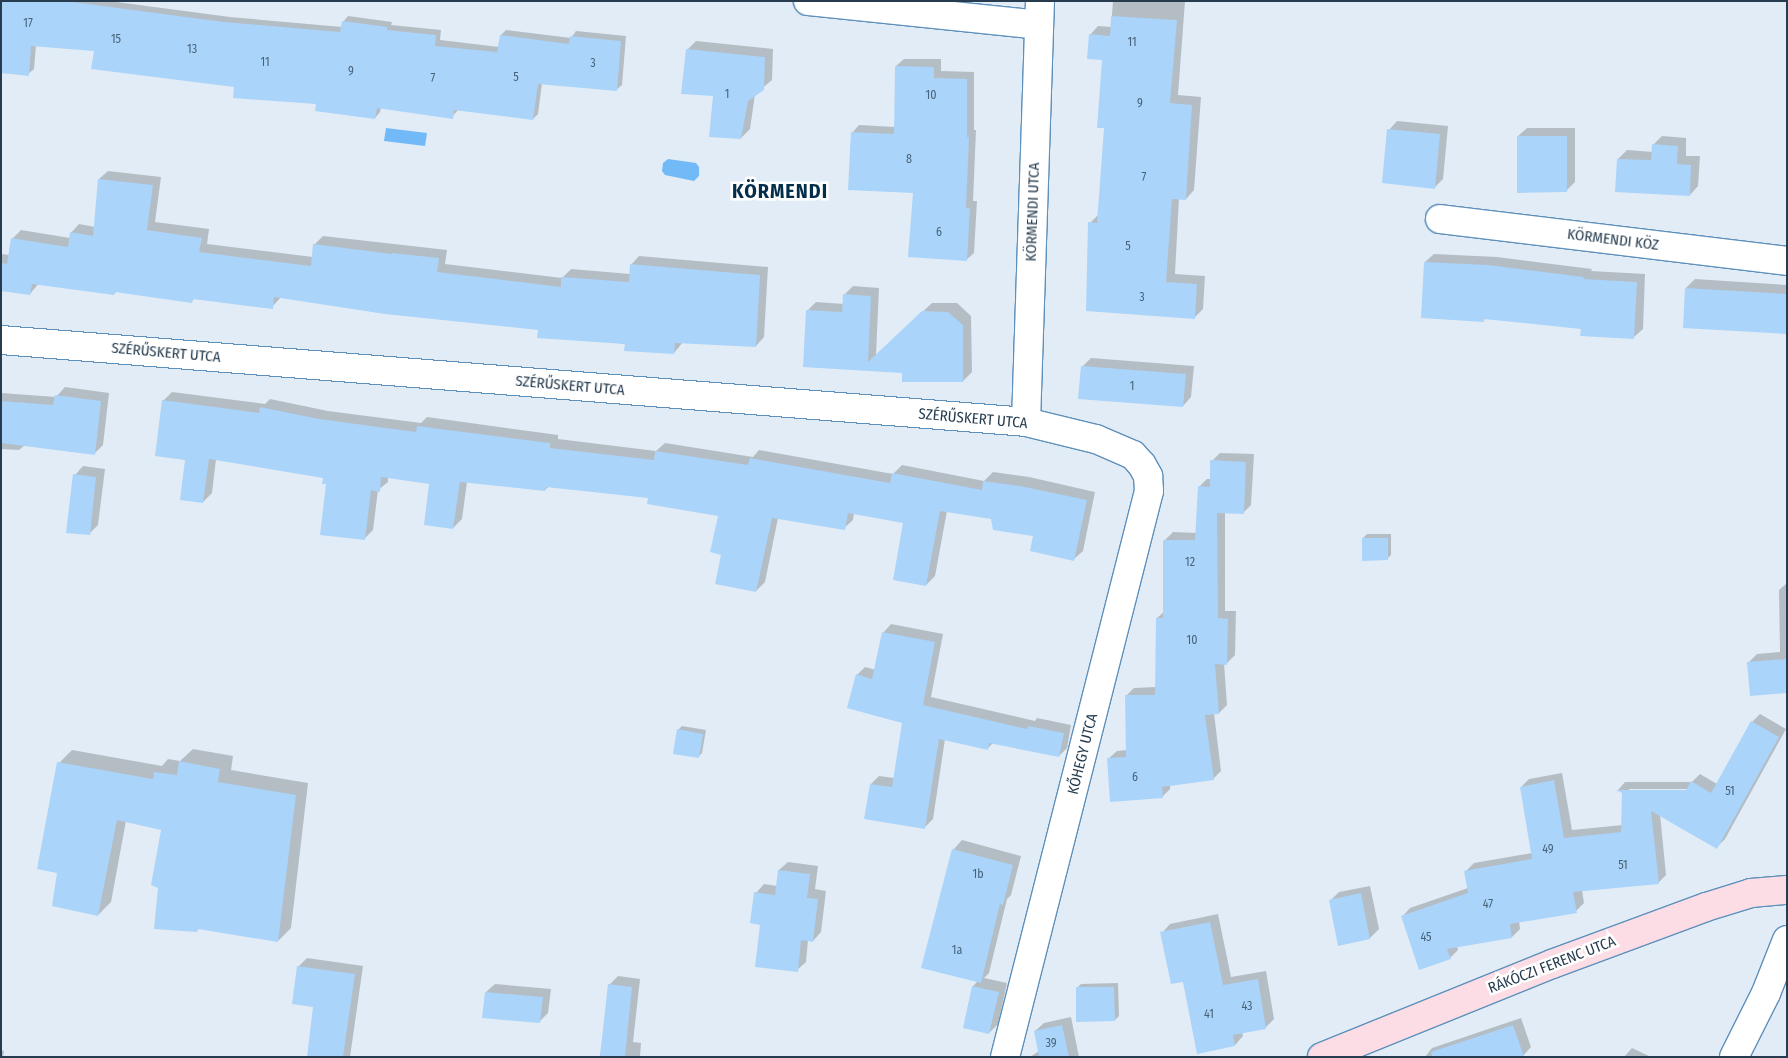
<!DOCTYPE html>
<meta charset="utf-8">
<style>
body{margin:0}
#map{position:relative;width:1788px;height:1058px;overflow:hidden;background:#e2ecf6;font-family:"Fira Sans Condensed",sans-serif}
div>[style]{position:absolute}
.water>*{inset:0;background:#71baf7}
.shadow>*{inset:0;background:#0003}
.building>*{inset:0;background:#aad4f9}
.roads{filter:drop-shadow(1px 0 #5d90bb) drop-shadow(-1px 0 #5d90bb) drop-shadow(0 1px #5d90bb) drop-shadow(0 -1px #5d90bb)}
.street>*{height:28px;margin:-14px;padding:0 14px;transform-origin:14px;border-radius:14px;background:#fff}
.secondary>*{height:28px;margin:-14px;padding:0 14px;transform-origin:14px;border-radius:14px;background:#fcdde5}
span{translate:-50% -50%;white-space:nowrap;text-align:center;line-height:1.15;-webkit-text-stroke:5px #fff;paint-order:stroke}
.number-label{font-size:12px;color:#48637a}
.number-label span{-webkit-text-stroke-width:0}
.street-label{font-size:15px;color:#273d4f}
.district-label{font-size:20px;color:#052e4b;font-weight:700;letter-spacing:1px}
.frame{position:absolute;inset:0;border:2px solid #273d4f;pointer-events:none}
</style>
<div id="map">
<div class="water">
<i style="clip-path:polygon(386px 128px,427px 133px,425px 146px,384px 141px)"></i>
<i style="clip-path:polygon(668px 159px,696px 163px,699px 167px,699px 176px,694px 181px,665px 175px,662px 171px,663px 163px)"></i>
</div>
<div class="shadow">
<i style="clip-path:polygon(1px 1px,109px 1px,230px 17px,342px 27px,343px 22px,348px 16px,392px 22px,391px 25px,441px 30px,440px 40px,499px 47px,501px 35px,506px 30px,571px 38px,576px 31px,626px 36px,622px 85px,616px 90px,542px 83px,538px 114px,533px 119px,458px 110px,452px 117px,381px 107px,380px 112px,375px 118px,95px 50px,36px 45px,34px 69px,28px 74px)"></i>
<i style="clip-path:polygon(1113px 1px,1185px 1px,1178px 95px,1201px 97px,1194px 190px,1186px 199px,1179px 198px,1175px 274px,1205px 276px,1203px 309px,1194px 318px,1090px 223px,1099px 214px,1105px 127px,1104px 58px,1090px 35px,1098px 26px,1111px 27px)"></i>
<i style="clip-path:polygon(696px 41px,773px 49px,772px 80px,755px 94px,750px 129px,741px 138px,687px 50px)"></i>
<i style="clip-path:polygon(904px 59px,941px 59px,941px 71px,974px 72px,974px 130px,976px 130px,973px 201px,977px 201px,974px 253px,966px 260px,914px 192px,852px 133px,859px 125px,895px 127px,896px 66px)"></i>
<i style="clip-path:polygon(1397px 121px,1448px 126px,1443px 179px,1434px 188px,1389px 130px)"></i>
<i style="clip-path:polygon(1527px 128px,1575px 128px,1575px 182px,1566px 191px,1518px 136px)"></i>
<i style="clip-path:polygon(1662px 136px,1686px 138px,1686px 156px,1700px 156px,1698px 186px,1690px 195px,1618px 159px,1627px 150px,1653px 152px,1653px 145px)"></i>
<i style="clip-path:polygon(108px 171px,161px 177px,155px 222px,209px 229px,207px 244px,313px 257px,314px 245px,323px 236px,447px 250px,445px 264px,562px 278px,571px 269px,630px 274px,631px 265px,639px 256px,768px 267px,764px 337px,756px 346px,683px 342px,674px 353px,539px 329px,281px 297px,272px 307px,195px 298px,192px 301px,117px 291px,114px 294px,39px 283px,30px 294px,1px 290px,1px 254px,10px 255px,12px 239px,21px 230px,70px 238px,71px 233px,79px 224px,95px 227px,99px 179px)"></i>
<i style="clip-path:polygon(1434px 254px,1497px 257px,1592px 269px,1591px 271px,1645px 274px,1643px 329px,1634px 337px,1582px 328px,1486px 318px,1484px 320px,1425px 262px)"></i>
<i style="clip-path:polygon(1695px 279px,1787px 285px,1787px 333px,1686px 288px)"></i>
<i style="clip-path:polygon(853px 286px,879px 288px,876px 355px,932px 303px,957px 303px,971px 316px,972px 372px,963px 381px,904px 371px,804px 366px,807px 311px,816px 302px,844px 304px,844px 295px)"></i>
<i style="clip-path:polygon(1091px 358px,1194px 366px,1191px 397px,1183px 406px,1082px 367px)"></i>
<i style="clip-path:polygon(65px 387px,109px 393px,103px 445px,95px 453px,25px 445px,19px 450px,1px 449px,1px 393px,56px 397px)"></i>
<i style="clip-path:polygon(172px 392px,265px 404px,270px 399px,328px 411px,421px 423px,427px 417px,558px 435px,558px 439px,656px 451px,665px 443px,753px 457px,759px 450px,893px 474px,902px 465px,984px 481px,993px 472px,1029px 477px,1095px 492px,1083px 551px,1074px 559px,1035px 535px,992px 518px,947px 511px,935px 576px,926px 585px,905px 522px,854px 513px,853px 520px,844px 528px,778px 518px,765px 582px,756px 591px,722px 554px,719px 515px,649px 497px,549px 486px,545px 490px,467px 482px,462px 519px,453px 528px,431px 483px,388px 477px,388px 482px,378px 490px,373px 530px,364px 539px,324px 477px,216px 459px,212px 493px,203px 502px,163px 401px)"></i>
<i style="clip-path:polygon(1220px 453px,1254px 454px,1251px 505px,1243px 513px,1225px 512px,1225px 611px,1236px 611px,1235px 655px,1227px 663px,1224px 663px,1227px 705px,1219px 713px,1214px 713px,1221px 771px,1213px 779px,1170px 785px,1170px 789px,1162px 797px,1108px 759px,1117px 751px,1127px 750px,1126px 696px,1134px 688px,1156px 687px,1157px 618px,1165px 611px,1164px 541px,1173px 532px,1197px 533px,1199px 487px,1207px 479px,1211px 479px,1212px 461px)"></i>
<i style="clip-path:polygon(83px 466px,105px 469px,98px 525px,89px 534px,75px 475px)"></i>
<i style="clip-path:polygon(1367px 534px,1391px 534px,1391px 555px,1387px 559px,1363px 538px)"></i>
<i style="clip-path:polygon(1787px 583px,1787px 692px,1748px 663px,1757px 654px,1780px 652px,1779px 590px)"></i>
<i style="clip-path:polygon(891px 624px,943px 634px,931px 697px,1035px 721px,1037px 718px,1071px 725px,1067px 748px,1059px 756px,993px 743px,988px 748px,945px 739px,933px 819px,925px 827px,871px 784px,879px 776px,894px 778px,904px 722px,857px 675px,865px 667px,876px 670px,883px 633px)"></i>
<i style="clip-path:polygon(evenodd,1760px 714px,1786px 729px,1725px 839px,1717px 847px,1660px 814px,1666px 875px,1658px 883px,1582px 890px,1584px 903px,1576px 911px,1519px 921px,1520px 929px,1512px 937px,1457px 946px,1458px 950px,1450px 958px,1402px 917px,1410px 908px,1468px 888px,1465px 872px,1474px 863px,1532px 853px,1521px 787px,1529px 779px,1562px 773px,1572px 830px,1623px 825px,1623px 793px,1618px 790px,1625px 782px,1692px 782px,1700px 774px,1717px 784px,1752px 722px,1760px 714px,1629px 789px,1692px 789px,1692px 791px,1629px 791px,1629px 789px)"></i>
<i style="clip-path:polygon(682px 726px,706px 730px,702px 753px,698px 757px,678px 730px)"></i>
<i style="clip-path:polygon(193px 749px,233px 756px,231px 770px,308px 783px,291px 928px,278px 941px,199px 928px,197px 931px,162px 829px,126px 821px,111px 902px,98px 915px,58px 872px,59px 763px,72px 750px,162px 766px,168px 759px,180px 761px)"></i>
<i style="clip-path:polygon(962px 840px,1021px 856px,1011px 895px,1007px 899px,989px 973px,984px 978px,1007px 983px,998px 1024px,989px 1033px,964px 1027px,973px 986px,978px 981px,922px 967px,954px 849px)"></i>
<i style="clip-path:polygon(788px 862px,818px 866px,815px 889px,826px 891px,821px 932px,813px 941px,808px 940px,806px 962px,797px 970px,762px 924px,756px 893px,764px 884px,777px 886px,779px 870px)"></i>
<i style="clip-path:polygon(1370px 886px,1379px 929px,1370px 938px,1339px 944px,1330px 901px,1339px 892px)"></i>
<i style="clip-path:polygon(1218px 914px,1231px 977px,1266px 971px,1274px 1019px,1265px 1028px,1242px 1032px,1243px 1036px,1235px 1045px,1184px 980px,1162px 933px,1170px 924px)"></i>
<i style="clip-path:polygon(307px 958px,363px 966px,350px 1057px,308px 1057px,315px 1006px,298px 967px)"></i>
<i style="clip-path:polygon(618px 976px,640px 979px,633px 1042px,641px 1043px,640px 1057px,600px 1057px,609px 985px)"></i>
<i style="clip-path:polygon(1118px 983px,1119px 1016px,1115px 1020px,1077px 988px,1081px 984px)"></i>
<i style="clip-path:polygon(495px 984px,551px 989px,548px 1013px,539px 1022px,486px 992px)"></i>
<i style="clip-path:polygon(1071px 1017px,1079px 1057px,1030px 1057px,1039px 1051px,1035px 1031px,1044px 1023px)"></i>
<i style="clip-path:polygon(1521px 1018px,1531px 1047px,1522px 1057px,1425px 1057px,1432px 1048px)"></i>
<i style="clip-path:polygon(1632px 1048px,1651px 1057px,1624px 1057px)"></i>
<i style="clip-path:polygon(1px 1050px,4px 1051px,3px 1057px,1px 1057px)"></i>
</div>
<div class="building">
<i style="clip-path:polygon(1px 1px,65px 1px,224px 22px,340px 32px,342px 21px,387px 27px,387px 30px,436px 35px,435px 46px,497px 52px,500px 35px,569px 44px,570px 36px,621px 41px,617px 91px,538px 84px,533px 120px,454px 110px,453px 119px,377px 108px,375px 119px,315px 111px,316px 104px,233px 98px,234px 87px,91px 69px,94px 51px,31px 46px,29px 76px,1px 73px)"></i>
<i style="clip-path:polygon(1111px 16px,1177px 20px,1170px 103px,1192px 105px,1186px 200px,1172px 199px,1166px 282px,1197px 284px,1195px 319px,1086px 311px,1088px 222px,1097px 223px,1104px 128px,1097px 128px,1102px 60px,1087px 59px,1089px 34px,1110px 36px)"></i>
<i style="clip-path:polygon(686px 49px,765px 57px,764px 90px,748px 101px,741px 139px,709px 137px,713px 96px,681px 94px)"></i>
<i style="clip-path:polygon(895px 66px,934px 67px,934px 78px,967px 79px,967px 137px,969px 137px,966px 208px,970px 208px,967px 261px,908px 257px,913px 193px,848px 190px,851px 132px,894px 134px)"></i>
<i style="clip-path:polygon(1387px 129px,1440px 134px,1435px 189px,1382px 183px)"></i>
<i style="clip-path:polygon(1517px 136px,1567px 136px,1567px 192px,1517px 193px)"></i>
<i style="clip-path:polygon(1652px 144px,1678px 146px,1677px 164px,1691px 165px,1690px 196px,1615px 192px,1617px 159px,1651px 160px)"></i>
<i style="clip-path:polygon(98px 179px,153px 185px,147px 230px,202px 238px,199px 252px,311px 266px,313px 244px,392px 254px,392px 253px,439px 258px,437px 272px,561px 287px,561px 277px,629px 282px,630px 264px,760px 275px,756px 347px,675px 343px,674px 354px,624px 351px,625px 344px,537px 338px,538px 330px,385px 314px,274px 297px,273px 309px,193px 299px,192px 303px,115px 292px,114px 295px,32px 284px,30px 295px,1px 291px,1px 263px,7px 264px,11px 238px,68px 247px,70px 232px,93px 236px)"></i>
<i style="clip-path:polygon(1424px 262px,1488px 265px,1584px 277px,1583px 279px,1637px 282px,1634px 339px,1580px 336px,1581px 329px,1484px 319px,1484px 322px,1421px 318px)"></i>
<i style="clip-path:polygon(1685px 288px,1787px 294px,1787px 334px,1683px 328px)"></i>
<i style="clip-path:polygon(843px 294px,871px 296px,868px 362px,922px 311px,948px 312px,963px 325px,963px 382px,902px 382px,902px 373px,803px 367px,806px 310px,842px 312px)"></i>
<i style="clip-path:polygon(1081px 366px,1186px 374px,1183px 407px,1078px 399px)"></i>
<i style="clip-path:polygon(55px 395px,101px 401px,95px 455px,1px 443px,1px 401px,53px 405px)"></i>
<i style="clip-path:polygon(162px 400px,259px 413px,260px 407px,319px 419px,416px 432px,417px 426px,550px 443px,550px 448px,654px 460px,655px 451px,748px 465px,750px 458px,890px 483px,892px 473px,982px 490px,983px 481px,1020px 486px,1087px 500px,1074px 561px,1030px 551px,1033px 536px,993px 530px,991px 519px,940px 511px,926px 586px,893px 580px,903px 523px,848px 513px,845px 530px,772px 518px,756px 592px,715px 584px,721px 555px,710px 552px,718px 516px,647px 504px,648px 498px,546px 487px,545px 491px,460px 482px,453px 529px,424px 525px,429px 484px,381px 477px,380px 492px,371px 490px,365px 540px,320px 535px,326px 484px,322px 484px,323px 478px,209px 459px,203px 503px,180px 500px,185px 460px,155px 456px)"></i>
<i style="clip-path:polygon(1210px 460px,1246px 462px,1244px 514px,1217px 513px,1218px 618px,1228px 619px,1227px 665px,1215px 664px,1219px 714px,1205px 715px,1214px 780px,1162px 787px,1163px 798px,1110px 802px,1107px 758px,1126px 757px,1125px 695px,1155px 695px,1156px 618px,1163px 618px,1163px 540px,1195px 540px,1198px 486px,1210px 487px)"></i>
<i style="clip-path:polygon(73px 474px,96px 477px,90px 535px,66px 533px)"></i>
<i style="clip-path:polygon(1362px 538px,1388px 538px,1388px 560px,1362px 561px)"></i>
<i style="clip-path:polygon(882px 632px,935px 642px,923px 705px,1027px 729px,1028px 726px,1064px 733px,1059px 757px,989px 743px,988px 750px,939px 739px,925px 829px,864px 819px,870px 784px,892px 787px,902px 723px,847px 708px,856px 674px,872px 679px)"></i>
<i style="clip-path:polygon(1787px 659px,1787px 693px,1750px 696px,1747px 662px)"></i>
<i style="clip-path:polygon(1751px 721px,1779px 737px,1717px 849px,1651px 811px,1659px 884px,1573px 892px,1577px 913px,1510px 924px,1512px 938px,1447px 949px,1451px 959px,1419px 970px,1401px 916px,1468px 893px,1464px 871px,1532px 859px,1520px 787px,1554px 780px,1564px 838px,1621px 832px,1622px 793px,1616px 790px,1686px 790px,1691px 781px,1711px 793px)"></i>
<i style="clip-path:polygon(677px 729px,703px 734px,699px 758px,673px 754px)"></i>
<i style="clip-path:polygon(179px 761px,220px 769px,218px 782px,296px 795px,278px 942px,198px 929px,197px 932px,154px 929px,158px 888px,151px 885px,161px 830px,117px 820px,98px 916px,52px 906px,57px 873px,37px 869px,57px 762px,153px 779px,154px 772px,177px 775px)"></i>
<i style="clip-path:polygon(952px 849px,1013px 865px,1003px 905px,1000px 904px,981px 983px,921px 968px)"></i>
<i style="clip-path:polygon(778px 870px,810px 874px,807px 898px,818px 899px,813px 942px,801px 940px,798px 972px,755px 967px,760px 925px,750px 923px,754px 892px,775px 895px)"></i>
<i style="clip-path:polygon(1361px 893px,1370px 939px,1338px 946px,1329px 900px)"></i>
<i style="clip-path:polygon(1210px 922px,1223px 985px,1258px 979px,1266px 1029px,1233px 1035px,1235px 1046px,1197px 1054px,1183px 982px,1171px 984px,1160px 932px)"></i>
<i style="clip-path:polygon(297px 966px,355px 974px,343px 1057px,307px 1057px,313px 1007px,292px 1004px)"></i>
<i style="clip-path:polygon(608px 984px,632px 987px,625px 1057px,600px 1057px)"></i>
<i style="clip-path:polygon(972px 986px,999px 992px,989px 1034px,963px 1028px)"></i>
<i style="clip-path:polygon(1076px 987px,1114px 987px,1115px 1021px,1076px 1022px)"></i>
<i style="clip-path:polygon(485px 992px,543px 997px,540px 1023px,482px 1018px)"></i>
<i style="clip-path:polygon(1062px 1025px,1069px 1057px,1039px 1057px,1034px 1031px)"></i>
<i style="clip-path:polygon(1513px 1025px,1524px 1057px,1432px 1057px,1431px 1052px)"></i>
</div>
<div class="roads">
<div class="street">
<i style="left:808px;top:1px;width:232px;rotate:5.9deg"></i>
<i style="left:1440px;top:219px;width:350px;rotate:6.9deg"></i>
<i style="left:1px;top:340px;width:1028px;rotate:4.57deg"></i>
<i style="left:1026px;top:422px;width:72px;rotate:13.7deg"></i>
<i style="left:1096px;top:439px;width:40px;rotate:23.4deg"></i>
<i style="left:1133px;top:455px;width:13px;rotate:48deg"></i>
<i style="left:1142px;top:465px;width:13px;rotate:61deg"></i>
<i style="left:1148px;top:476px;width:15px;rotate:86deg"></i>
<i style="left:1149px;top:491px;width:584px;rotate:104.27deg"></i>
<i style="left:1026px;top:422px;width:421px;rotate:-88.1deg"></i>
<i style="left:1734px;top:1057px;width:72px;rotate:-63.4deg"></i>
<i style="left:1766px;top:993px;width:57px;rotate:-68.4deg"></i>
</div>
<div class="secondary">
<i style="left:1322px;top:1057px;width:248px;rotate:-22deg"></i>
<i style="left:1552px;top:964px;width:164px;rotate:-20.3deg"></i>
<i style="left:1706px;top:907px;width:47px;rotate:-17.3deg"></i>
<i style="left:1751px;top:893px;width:36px;rotate:-5deg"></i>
</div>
</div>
<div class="number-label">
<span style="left:28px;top:24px">17</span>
<span style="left:116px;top:40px">15</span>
<span style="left:1132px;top:43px">11</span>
<span style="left:192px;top:50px">13</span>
<span style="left:265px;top:63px">11</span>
<span style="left:593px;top:64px">3</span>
<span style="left:351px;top:72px">9</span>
<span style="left:516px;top:78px">5</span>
<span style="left:433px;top:79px">7</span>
<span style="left:727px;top:95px">1</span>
<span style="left:931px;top:96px">10</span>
<span style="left:1140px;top:104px">9</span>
<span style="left:909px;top:160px">8</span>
<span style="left:1144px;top:178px">7</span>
<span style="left:939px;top:233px">6</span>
<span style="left:1128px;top:247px">5</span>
<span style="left:1142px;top:298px">3</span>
<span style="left:1132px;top:387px">1</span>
<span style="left:1190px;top:563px">12</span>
<span style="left:1192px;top:641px">10</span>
<span style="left:1135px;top:778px">6</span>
<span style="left:1730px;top:792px">51</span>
<span style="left:1548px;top:850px">49</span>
<span style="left:1623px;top:866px">51</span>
<span style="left:978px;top:875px">1b</span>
<span style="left:1488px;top:905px">47</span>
<span style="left:1426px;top:938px">45</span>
<span style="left:957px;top:951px">1a</span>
<span style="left:1247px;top:1007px">43</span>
<span style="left:1209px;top:1015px">41</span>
<span style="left:1051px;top:1044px">39</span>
</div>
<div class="street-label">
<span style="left:1033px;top:212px;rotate:-88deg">KÖRMENDI UTCA</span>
<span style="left:1613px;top:240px;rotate:7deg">KÖRMENDI KÖZ</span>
<span style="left:166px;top:353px;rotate:5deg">SZÉRŰSKERT UTCA</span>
<span style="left:570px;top:386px;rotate:5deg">SZÉRŰSKERT UTCA</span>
<span style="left:973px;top:419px;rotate:5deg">SZÉRŰSKERT UTCA</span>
<span style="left:1083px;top:754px;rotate:-76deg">KŐHEGY UTCA</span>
<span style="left:1552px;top:965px;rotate:-21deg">RÁKÓCZI FERENC UTCA</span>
</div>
<div class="district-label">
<span style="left:780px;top:191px">KÖRMENDI</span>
</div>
<div class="frame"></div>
</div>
